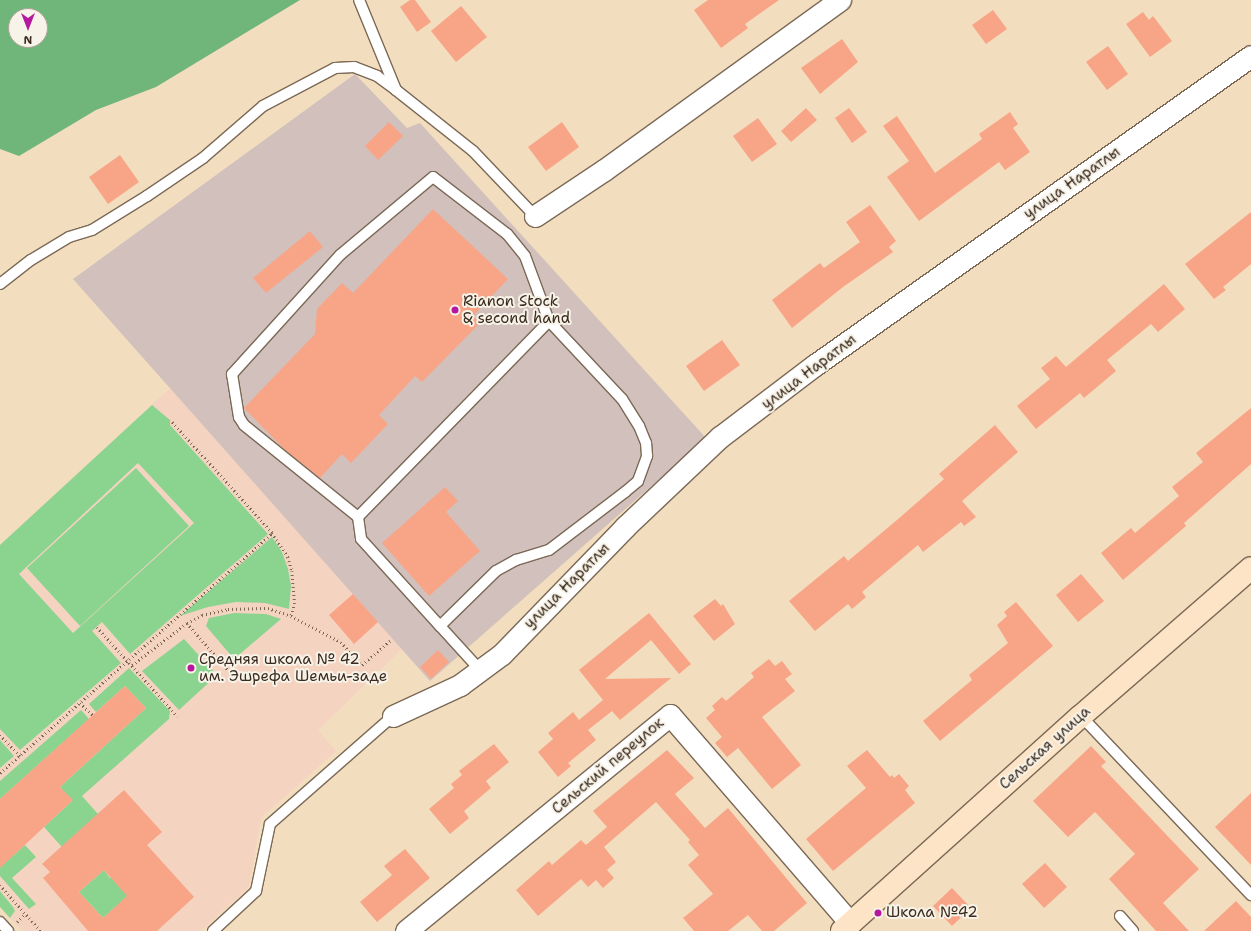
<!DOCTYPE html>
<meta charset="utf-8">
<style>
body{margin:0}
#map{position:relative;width:1251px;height:931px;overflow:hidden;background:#f3ddbf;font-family:"Shantell Sans",sans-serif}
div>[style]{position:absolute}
.built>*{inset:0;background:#f5d3c1}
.industrial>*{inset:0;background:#d1c0bc}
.green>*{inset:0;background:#8bd490}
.forest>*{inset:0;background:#70b67a}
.building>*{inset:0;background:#f8a587}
.path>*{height:2.5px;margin-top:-1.25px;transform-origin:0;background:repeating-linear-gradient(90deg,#7b6956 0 1px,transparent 0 4px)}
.roads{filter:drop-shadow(1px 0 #7b6956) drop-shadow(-1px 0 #7b6956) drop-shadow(0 1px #7b6956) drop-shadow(0 -1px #7b6956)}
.lane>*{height:10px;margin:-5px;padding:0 5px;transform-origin:5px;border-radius:5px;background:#fff}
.street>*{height:21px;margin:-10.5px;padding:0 10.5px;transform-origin:10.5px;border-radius:10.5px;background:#fff}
.secondary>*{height:22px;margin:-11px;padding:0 11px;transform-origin:11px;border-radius:11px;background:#fee4c6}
.dots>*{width:11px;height:11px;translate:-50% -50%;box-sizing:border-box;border:2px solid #f7f3e8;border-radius:50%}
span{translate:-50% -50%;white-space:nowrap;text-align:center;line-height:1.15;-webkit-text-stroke:4px #f7f3e8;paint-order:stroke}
.street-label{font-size:15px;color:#3b2a1e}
.poi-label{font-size:15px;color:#3b2a1e}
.left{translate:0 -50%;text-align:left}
.north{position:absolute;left:8px;top:8px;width:40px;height:40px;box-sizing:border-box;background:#f7f3e8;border:1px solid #aca397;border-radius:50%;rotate:180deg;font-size:11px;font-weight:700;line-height:16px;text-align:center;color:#3b2a1e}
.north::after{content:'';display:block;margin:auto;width:14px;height:18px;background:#b5179e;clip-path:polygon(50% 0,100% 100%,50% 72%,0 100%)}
</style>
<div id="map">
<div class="built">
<i style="clip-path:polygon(170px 388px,403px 648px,318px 730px,336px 751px,261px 818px,249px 887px,201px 931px,22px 931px,0 907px,0 545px)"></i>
</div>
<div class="industrial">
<i style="clip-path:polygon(355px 74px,407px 128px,420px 123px,706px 438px,430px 681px,73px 279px)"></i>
</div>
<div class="green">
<i style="clip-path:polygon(evenodd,152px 405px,170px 420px,170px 425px,268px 534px,130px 654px,102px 622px,92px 631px,121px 663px,20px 750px,0 729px,0 545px,152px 405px,138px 463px,194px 523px,73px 633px,19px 574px,138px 463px)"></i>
<i style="clip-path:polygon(136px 468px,189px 526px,80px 626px,27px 568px)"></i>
<i style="clip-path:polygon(272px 537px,282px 552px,288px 569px,291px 586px,289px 609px,265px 603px,236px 602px,208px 607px,180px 616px)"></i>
<i style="clip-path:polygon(234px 613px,266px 614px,281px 619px,234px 659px,206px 626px,209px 618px)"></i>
<i style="clip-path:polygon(184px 639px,217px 675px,179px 710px,142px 671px)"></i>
<i style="clip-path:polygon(129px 668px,170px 711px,169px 719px,82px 796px,98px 814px,69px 855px,44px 827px,72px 801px,60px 787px,146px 708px,125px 686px,96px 712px,89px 704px)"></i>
<i style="clip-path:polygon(81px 710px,89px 719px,0 799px,0 781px)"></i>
<i style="clip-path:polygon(0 740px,14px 756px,0 768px)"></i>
<i style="clip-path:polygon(25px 845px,36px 857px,12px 878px,36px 904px,29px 909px,0 876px,0 867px)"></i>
<i style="clip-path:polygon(104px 870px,110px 878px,116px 873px,132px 892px,103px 918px,79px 892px)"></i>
<i style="clip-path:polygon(0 891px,13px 907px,15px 911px,10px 918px,0 907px)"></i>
</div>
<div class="forest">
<i style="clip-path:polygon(evenodd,0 0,300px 0,156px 87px,96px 110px,19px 156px,0 149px,0 0,16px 16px,40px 16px,40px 40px,16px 40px,16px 16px)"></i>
</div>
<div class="building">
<i style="clip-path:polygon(410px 0,415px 0,431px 22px,417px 32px,400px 7px)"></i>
<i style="clip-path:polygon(708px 0,779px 0,745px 24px,748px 28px,721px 48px,694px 10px)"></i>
<i style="clip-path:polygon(461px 6px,487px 37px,456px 62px,431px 31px)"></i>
<i style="clip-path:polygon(993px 10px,1007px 29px,986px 44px,972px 25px)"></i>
<i style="clip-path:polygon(1143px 12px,1149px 20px,1153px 16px,1172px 41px,1150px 57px,1126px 24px)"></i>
<i style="clip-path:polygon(842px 39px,858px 62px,820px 94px,801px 68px)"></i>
<i style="clip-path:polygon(1108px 46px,1128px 74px,1107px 90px,1086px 62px)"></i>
<i style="clip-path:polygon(806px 108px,817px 120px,791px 142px,781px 131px)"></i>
<i style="clip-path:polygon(849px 108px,867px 132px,852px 143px,835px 118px)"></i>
<i style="clip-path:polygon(1010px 112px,1018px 124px,1013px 128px,1030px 152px,1005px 170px,999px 162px,919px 221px,887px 177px,909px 161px,883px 126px,897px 116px,935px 173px,982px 139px,979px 134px)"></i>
<i style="clip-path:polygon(758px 118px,777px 144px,752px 162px,733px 136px)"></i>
<i style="clip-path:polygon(389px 122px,403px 136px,378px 160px,365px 146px)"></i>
<i style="clip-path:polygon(562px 122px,579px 147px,546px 171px,528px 147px)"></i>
<i style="clip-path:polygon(120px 155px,139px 182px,108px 204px,89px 177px)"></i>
<i style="clip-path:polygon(870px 205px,896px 241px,889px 247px,893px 252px,843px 287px,792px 328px,772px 300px,820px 263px,824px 268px,860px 242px,846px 222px)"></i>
<i style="clip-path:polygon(433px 209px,508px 279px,473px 316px,480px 323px,422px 382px,415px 376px,379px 415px,388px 424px,351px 463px,342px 454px,320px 478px,284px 449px,244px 408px,315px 334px,317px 309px,342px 283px,353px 293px)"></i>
<i style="clip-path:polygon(1251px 212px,1251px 264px,1223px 287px,1226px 290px,1214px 299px,1185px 264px)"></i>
<i style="clip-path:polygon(310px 231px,323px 247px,266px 293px,253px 278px)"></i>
<i style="clip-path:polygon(1164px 284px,1185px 309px,1158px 332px,1151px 324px,1107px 360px,1116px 371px,1084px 398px,1080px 393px,1036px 429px,1017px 406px,1050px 379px,1041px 368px,1056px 356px,1066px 367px)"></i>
<i style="clip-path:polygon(722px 340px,740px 365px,704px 391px,686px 366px)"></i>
<i style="clip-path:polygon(1251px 408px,1251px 464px,1184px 523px,1186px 526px,1123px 580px,1101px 553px,1131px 528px,1135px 533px,1179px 496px,1172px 487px,1203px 462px,1196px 453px)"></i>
<i style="clip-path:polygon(995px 425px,1018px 452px,962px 501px,976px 517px,964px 526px,961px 522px,923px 552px,918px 545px,862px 592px,866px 597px,852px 609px,848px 604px,815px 631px,789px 601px,844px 556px,848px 561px,897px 520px,944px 479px,939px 474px)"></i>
<i style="clip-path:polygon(445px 487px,458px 501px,446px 512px,480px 551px,429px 596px,382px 543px)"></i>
<i style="clip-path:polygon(1081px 574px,1104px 601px,1078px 622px,1056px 595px)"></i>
<i style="clip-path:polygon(353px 594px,378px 622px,354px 644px,329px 615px)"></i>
<i style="clip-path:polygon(715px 599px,721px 606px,723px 604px,735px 624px,714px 641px,693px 616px)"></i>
<i style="clip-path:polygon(1016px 602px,1053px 646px,940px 741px,923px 721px,972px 680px,969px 675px,1008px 643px,997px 625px,1007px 616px,1004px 612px)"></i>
<i style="clip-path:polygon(649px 613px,691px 664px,679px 674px,651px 640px,605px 679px,671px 678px,620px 720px,612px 711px,588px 730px,596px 740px,568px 763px,571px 766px,558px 777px,538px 752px,553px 739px,548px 733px,573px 712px,579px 720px,603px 700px,579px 670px)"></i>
<i style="clip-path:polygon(438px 650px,449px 662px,431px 679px,420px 667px)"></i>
<i style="clip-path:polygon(769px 659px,775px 666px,782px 661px,792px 674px,785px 679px,795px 691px,762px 717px,801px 765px,772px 789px,738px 748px,727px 757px,715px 743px,722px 737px,706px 718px,715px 710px,712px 706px,722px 697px,726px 701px,754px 677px,751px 673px)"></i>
<i style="clip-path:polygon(125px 686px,146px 708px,60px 787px,73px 800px,0 868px,0 799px)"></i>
<i style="clip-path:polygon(494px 744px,509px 762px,486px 781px,491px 788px,464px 811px,469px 818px,450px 834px,429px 809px,454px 788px,451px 784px,462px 775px,459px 771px)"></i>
<i style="clip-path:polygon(1091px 746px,1106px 762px,1101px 766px,1199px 869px,1163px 903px,1189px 931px,1156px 931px,1109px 879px,1135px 854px,1095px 812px,1068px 837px,1033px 801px)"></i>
<i style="clip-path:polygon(667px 750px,694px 778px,675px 794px,705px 828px,728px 808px,807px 903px,774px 931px,762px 931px,748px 915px,728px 931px,694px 931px,683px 918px,713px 894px,688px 865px,699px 855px,688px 842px,690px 840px,656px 802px,604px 847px,616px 862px,607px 870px,614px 878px,603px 888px,596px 880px,588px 887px,581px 879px,538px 916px,516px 890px,549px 861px,552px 865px,581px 840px,586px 845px,607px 827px,593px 811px)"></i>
<i style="clip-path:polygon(867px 750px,890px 777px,892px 775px,894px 778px,899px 774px,909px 786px,905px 790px,915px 803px,833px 871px,806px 839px,866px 788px,847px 766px)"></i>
<i style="clip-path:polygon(evenodd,124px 790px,162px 832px,147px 845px,194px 897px,157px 931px,88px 931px,43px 878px,50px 872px,42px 864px,124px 790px,104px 870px,127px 896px,103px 918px,79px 892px,104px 870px)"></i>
<i style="clip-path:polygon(1251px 793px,1251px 865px,1215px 827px)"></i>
<i style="clip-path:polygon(405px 849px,430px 878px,377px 922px,360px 902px,392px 875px,384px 866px)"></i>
<i style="clip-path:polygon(1045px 863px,1067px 887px,1044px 908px,1022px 884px)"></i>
<i style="clip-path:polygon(952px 888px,971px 908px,952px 926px,933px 906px)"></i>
<i style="clip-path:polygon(1236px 901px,1251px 917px,1251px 931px,1204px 931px)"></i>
</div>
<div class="path">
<i style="left:272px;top:533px;width:29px;rotate:56deg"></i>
<i style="left:288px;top:557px;width:15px;rotate:74deg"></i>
<i style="left:292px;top:571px;width:32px;rotate:85deg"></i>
<i style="left:295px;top:603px;width:14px;rotate:107deg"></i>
<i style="left:187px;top:623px;width:65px;rotate:48.7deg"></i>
<i style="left:97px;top:627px;width:120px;rotate:48deg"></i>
<i style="left:132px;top:665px;width:69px;rotate:-37.4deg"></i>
<i style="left:187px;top:623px;width:17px;rotate:-28deg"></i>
<i style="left:202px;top:615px;width:27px;rotate:-13deg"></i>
<i style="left:228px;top:609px;width:40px;rotate:-1.4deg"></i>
<i style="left:268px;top:608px;width:24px;rotate:19deg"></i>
<i style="left:291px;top:616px;width:56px;rotate:27.5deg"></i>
<i style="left:341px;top:642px;width:31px;rotate:48deg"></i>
<i style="left:362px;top:665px;width:37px;rotate:-41deg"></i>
<i style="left:80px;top:703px;width:18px;rotate:43deg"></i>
<i style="left:0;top:735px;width:29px;rotate:46deg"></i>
<i style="left:0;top:773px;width:363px;rotate:-41.4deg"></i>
<i style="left:272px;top:533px;width:152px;rotate:-132.1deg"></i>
<i style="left:0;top:885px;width:62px;rotate:48.3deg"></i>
<i style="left:17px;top:922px;width:11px;rotate:-45deg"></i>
</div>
<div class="roads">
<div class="lane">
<i style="left:396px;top:90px;width:98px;rotate:38.4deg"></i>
<i style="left:473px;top:151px;width:90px;rotate:46.4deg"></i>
<i style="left:0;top:284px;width:39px;rotate:-38deg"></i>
<i style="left:31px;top:260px;width:44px;rotate:-31.2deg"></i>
<i style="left:69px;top:237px;width:24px;rotate:-17deg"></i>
<i style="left:92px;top:230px;width:65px;rotate:-31.7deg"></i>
<i style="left:147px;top:196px;width:68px;rotate:-34.2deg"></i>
<i style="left:203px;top:158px;width:79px;rotate:-40.9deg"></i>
<i style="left:263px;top:106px;width:81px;rotate:-27.8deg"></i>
<i style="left:335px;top:68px;width:19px;rotate:-3deg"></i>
<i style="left:354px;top:67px;width:25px;rotate:21deg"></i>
<i style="left:377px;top:76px;width:24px;rotate:36deg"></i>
<i style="left:396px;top:90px;width:97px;rotate:-112.3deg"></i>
<i style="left:358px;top:517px;width:274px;rotate:-45.7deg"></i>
<i style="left:440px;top:626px;width:78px;rotate:-44.5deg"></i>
<i style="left:496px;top:571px;width:23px;rotate:-29deg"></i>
<i style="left:516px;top:560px;width:34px;rotate:-17deg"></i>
<i style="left:549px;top:550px;width:96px;rotate:-37.3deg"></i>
<i style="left:625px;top:492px;width:17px;rotate:-40deg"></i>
<i style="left:638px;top:481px;width:27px;rotate:-70deg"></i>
<i style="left:647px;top:456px;width:13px;rotate:-94deg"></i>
<i style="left:646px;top:443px;width:18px;rotate:-112deg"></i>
<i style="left:639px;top:426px;width:32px;rotate:-122deg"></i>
<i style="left:622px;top:399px;width:107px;rotate:-133.1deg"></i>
<i style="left:549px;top:321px;width:69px;rotate:-110.3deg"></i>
<i style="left:525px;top:256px;width:28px;rotate:-129deg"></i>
<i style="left:507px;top:234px;width:93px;rotate:-142.4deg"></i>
<i style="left:433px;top:177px;width:121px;rotate:140deg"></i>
<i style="left:340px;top:255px;width:161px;rotate:132.2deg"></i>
<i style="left:232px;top:374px;width:44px;rotate:80.8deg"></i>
<i style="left:239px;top:417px;width:9px;rotate:58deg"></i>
<i style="left:244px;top:425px;width:146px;rotate:38.9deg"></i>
<i style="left:358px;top:517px;width:22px;rotate:82deg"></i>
<i style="left:361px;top:539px;width:118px;rotate:47.8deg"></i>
<i style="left:440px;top:626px;width:59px;rotate:47.7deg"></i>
<i style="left:1081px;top:716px;width:247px;rotate:46.5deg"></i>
<i style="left:1120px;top:916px;width:20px;rotate:49deg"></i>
<i style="left:0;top:922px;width:12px;rotate:48deg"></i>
<i style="left:213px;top:931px;width:59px;rotate:-42.9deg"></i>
<i style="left:256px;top:891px;width:68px;rotate:-78.2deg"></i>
<i style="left:270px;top:824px;width:164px;rotate:-41.3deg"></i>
</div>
<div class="street">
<i style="left:535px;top:216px;width:83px;rotate:-33.7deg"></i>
<i style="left:604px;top:170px;width:291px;rotate:-35.8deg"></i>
<i style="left:393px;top:716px;width:74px;rotate:-24.8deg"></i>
<i style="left:460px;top:685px;width:52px;rotate:-36.4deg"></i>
<i style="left:502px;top:654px;width:177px;rotate:-45.9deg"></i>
<i style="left:625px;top:527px;width:131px;rotate:-43.5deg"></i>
<i style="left:720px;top:437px;width:119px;rotate:-37.2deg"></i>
<i style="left:815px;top:365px;width:534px;rotate:-35.33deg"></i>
<i style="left:406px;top:931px;width:341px;rotate:-39.3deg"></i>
<i style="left:670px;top:715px;width:275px;rotate:49.1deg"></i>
</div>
<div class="secondary">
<i style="left:842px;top:931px;width:321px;rotate:-42deg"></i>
<i style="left:1081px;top:716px;width:225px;rotate:-41deg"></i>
</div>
</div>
<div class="dots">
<i style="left:455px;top:310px;background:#b5179e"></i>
<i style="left:191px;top:668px;background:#b5179e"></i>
<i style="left:878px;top:913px;background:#b5179e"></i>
</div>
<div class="street-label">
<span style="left:1072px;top:183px;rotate:-35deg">улица Наратлы</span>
<span style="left:809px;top:372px;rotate:-37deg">улица Наратлы</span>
<span style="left:567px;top:586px;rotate:-45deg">улица Наратлы</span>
<span style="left:1045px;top:748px;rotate:-42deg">Сельская улица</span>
<span style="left:608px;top:766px;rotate:-40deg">Сельский переулок</span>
</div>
<div class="poi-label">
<span class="left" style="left:463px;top:310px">Rianon Stock<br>&amp; second hand</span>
<span class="left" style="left:199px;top:668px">Средняя школа № 42<br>им. Эшрефа Шемьи-заде</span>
<span class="left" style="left:886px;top:913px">Школа №42</span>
</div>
<div class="north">N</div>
</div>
